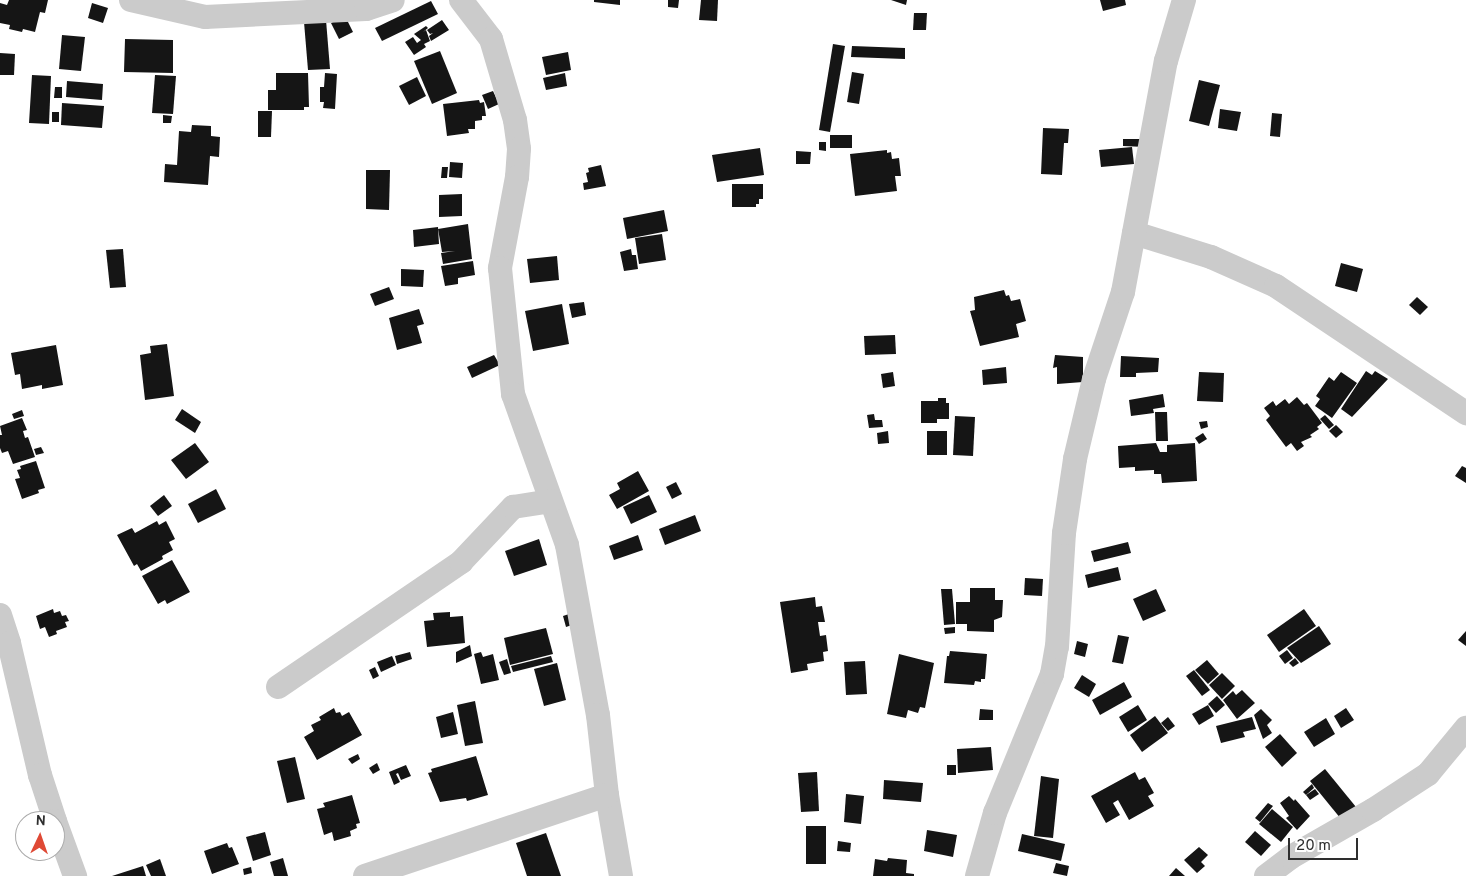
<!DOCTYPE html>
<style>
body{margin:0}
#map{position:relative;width:1466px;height:876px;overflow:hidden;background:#fff;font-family:Overpass,sans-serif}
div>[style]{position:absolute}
.building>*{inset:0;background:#151515}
.minor>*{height:24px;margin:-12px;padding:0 12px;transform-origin:12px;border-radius:12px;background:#cbcbcb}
span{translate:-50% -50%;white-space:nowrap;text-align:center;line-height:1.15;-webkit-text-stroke:5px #fff;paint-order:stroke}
.north{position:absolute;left:15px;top:811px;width:50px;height:50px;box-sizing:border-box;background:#fff;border:1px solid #ababab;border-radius:50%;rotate:3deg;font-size:14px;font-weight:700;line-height:20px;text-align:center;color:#2e2e2e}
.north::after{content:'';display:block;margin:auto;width:18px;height:22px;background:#df4935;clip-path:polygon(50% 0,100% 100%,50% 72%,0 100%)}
.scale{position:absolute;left:1288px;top:838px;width:70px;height:22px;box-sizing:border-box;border:2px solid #2e2e2e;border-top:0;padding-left:6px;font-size:15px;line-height:18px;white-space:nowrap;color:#2e2e2e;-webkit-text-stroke:4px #fff;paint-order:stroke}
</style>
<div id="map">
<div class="building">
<i style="clip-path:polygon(9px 0,48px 0,45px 13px,40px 12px,35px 32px,23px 29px,22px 32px,9px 29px,10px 25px,0 23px,0 3px,7px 5px)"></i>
<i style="clip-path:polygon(594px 0,620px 0,620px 5px,594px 2px)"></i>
<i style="clip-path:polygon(668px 0,679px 0,678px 8px,668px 7px)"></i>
<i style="clip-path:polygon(701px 0,718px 0,717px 21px,699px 20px)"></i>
<i style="clip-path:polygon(891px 0,907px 0,906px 5px)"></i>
<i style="clip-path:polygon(1100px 0,1125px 0,1126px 5px,1103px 11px)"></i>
<i style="clip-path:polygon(431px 1px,438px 14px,382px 41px,375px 28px)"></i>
<i style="clip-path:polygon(92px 3px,108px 8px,103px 23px,88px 18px)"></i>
<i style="clip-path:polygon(914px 13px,927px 13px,926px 30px,913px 30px)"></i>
<i style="clip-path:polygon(345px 16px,353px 32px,339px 39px,331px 23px)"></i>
<i style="clip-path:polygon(326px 20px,330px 69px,308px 70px,304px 22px)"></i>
<i style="clip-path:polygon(442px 20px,449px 30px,431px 41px,429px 36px,433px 33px,430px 34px,427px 30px)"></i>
<i style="clip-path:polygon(426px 26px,428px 28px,423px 32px,426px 30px,430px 41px,424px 44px,426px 47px,414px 55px,405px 42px,413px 37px,417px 43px,421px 40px,414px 34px)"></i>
<i style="clip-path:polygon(62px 35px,85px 37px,81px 71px,59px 69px)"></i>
<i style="clip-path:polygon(125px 39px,173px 40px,173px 73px,124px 72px)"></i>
<i style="clip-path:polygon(833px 44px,845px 46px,830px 132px,819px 130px)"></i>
<i style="clip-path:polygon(852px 46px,905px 48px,905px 59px,851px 57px)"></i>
<i style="clip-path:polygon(440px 51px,457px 93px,432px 104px,414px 61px)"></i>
<i style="clip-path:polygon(568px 52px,571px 70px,546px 75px,542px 57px)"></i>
<i style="clip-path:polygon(0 53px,15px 54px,14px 75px,0 75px)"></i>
<i style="clip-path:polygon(852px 72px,864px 74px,859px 104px,847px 102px)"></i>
<i style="clip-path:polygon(276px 73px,308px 73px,309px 107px,304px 107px,304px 110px,268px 110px,268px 90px,276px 90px)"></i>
<i style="clip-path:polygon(325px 73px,337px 74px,335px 109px,323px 108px,324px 102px,320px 102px,320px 87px,324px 87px)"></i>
<i style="clip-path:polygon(565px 73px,567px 86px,546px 90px,543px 78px)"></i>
<i style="clip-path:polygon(32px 75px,51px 76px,49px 124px,29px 123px)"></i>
<i style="clip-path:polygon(155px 75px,176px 76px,173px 114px,152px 113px)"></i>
<i style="clip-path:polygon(417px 77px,426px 96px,409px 105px,399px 86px)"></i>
<i style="clip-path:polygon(1199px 80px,1220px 85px,1209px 126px,1189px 121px)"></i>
<i style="clip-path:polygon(67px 81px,103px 84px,102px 100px,66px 97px)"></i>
<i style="clip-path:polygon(55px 87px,62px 87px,62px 98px,54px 98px)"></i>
<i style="clip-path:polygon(493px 91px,499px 104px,488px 109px,482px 95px)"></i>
<i style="clip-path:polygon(479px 100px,480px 103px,484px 102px,486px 116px,482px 116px,482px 120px,475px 121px,475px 129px,468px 129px,469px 133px,447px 136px,443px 104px)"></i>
<i style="clip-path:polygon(62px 103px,104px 106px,102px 128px,61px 125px)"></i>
<i style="clip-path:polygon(1220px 109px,1241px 112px,1237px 131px,1218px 128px)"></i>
<i style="clip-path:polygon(258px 111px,272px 111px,271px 137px,258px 137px)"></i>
<i style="clip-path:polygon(52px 112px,59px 112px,59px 122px,52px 122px)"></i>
<i style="clip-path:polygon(1272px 113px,1282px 114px,1280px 137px,1270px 136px)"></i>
<i style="clip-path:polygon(163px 115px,172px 116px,171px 123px,163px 123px)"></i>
<i style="clip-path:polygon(192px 125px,211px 126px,211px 136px,220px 137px,219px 157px,210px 156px,208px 185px,164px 182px,165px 164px,177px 165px,179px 131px,191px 132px)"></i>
<i style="clip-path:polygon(1043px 128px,1069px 129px,1068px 143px,1064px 143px,1062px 175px,1041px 174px)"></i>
<i style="clip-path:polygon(830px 135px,852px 135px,852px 148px,830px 148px)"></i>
<i style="clip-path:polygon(1123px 139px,1145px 139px,1145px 147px,1123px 146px)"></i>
<i style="clip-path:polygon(819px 142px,826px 142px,826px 151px,819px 150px)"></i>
<i style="clip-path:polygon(1132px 147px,1134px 164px,1101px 167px,1099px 150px)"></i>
<i style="clip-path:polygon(760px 148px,764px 175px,717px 182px,712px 155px)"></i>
<i style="clip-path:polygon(887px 150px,887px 153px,891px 152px,892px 159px,899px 158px,901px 176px,895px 176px,897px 191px,855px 196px,850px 154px)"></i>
<i style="clip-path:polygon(796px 151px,811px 152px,810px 164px,796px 164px)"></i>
<i style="clip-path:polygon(450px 162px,463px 163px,462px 178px,449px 177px)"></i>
<i style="clip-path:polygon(601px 165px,606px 186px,584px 190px,583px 183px,588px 182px,586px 173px,589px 172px,588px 168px)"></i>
<i style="clip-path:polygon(442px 167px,448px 167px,447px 178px,441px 178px)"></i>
<i style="clip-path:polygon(366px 170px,390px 170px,389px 210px,366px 209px)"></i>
<i style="clip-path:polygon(732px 184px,763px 184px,763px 199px,759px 199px,759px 204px,756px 204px,756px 207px,732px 207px)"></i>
<i style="clip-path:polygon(462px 194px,462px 216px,439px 217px,439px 195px)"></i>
<i style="clip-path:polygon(664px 210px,668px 231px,627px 239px,623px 218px)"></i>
<i style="clip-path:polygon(468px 224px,472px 259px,443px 264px,441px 253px,455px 251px,442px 252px,438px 229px)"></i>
<i style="clip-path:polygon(438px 227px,439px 244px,414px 247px,413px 230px)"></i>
<i style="clip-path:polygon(662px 234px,666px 260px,639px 264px,635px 238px)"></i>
<i style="clip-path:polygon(123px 249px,126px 287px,110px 288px,106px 250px)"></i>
<i style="clip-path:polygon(631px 249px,632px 255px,636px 255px,638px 269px,624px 271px,620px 252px)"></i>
<i style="clip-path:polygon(557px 256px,559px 280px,530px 283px,527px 259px)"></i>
<i style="clip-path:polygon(473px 261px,475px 275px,458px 278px,458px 284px,445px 286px,441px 266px)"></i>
<i style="clip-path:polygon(1341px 263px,1363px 269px,1357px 292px,1335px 286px)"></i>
<i style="clip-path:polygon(401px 269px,424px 270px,423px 287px,401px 286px)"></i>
<i style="clip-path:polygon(389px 287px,394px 299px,375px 306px,370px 294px)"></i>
<i style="clip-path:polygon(1004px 290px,1006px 296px,1009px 295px,1011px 301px,1020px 299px,1026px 321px,1016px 324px,1019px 337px,980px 346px,970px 311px,975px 310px,974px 297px)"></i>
<i style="clip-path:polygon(1417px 297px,1428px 307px,1420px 315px,1409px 305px)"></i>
<i style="clip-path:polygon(584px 302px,586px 315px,572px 318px,569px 304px)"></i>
<i style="clip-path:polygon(562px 304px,569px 344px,533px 351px,525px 311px)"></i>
<i style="clip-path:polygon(419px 309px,424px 324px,417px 326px,422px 343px,397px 350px,389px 318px)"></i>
<i style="clip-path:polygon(895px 335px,896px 354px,865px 355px,864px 336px)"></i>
<i style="clip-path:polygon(167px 344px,174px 396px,145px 400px,140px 355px,151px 353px,150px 346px)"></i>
<i style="clip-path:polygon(56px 345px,63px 385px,42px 389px,42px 385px,22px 389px,20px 374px,15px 375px,11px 353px)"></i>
<i style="clip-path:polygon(494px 355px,500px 365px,472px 378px,467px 367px)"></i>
<i style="clip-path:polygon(1055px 355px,1083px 357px,1083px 382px,1057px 384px,1057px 367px,1053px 368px)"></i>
<i style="clip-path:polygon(1121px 356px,1159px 358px,1158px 372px,1136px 373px,1136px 377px,1120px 377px)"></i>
<i style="clip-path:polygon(1006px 367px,1007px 383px,983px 385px,982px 370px)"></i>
<i style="clip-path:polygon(1366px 371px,1372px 375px,1375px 371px,1388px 379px,1352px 417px,1341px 409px)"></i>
<i style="clip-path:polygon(893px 372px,895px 386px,883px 388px,881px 374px)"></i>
<i style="clip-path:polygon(1199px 372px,1224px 373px,1223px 402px,1197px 401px)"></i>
<i style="clip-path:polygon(1341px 372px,1357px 383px,1332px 418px,1315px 406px,1320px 399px,1316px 396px,1329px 377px,1334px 381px)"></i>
<i style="clip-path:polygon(1163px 394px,1165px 407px,1153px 409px,1154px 413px,1131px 416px,1129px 400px)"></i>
<i style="clip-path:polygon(1297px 397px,1304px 405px,1307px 403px,1322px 423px,1317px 427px,1319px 429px,1310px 435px,1312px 437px,1301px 442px,1304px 446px,1297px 451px,1291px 443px,1286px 447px,1266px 420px,1270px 416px,1264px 408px,1273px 401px,1276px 406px,1285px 399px,1289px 404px)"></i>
<i style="clip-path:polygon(938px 398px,946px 398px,946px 403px,949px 403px,949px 419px,937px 419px,937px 423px,921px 423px,921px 401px,938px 401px)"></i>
<i style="clip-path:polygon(182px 409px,201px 422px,195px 433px,175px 420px)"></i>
<i style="clip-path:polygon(22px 410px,24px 416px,14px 419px,12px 414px)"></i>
<i style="clip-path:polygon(1155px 412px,1167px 412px,1168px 441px,1156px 441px)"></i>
<i style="clip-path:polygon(874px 414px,875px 420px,882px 420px,883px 427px,869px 428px,867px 415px)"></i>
<i style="clip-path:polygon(1325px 415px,1334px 425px,1329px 429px,1320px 419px)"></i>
<i style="clip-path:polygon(955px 416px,975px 417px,973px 456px,953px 455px)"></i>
<i style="clip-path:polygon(22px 418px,27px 430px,23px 431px,25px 438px,28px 437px,35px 457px,13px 464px,8px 451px,2px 453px,0 448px,0 435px,2px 435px,0 426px)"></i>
<i style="clip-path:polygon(1207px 421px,1208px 427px,1201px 429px,1199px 422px)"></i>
<i style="clip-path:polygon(1336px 425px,1343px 432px,1336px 438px,1329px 431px)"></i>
<i style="clip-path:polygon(888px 431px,889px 443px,878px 444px,877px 433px)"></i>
<i style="clip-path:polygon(927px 431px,947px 431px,947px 455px,927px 455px)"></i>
<i style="clip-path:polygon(1203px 433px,1207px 439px,1199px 444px,1195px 438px)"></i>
<i style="clip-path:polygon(195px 443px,209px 462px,186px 479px,171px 460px)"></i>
<i style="clip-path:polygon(1156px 443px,1160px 452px,1167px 452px,1167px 445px,1195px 443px,1197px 481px,1162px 483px,1161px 474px,1154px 474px,1154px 470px,1135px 471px,1135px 467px,1119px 468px,1118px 446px)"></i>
<i style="clip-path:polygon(41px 447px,44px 453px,36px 455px,34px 449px)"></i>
<i style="clip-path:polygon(36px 461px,45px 488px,38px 490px,39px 493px,22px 499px,15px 479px,20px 478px,17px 470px,21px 469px,20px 466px)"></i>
<i style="clip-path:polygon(1462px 466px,1466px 468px,1466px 483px,1455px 476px)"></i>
<i style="clip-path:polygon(638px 471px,649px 491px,617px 509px,609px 495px,620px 489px,617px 483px)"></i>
<i style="clip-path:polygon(676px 482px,682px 494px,672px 499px,666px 487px)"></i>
<i style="clip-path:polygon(216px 489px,226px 509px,198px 523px,188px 504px)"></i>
<i style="clip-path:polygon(164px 495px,172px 506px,158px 516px,150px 506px)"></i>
<i style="clip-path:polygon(649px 495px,657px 512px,631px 524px,623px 507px)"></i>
<i style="clip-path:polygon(695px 515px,701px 531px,665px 545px,659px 529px)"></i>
<i style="clip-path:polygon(157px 521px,159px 525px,166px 521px,175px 539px,169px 542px,173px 550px,162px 556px,163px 559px,141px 571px,137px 564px,134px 566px,117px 535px,132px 528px,135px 533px)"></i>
<i style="clip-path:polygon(638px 535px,643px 550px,614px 560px,609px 546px)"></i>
<i style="clip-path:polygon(539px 539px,547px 565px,514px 576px,505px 551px)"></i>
<i style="clip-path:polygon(1128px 542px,1131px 553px,1094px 562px,1091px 551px)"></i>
<i style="clip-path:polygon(172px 560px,190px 592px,167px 604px,165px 600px,158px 604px,142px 576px)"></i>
<i style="clip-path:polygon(1118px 567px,1121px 580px,1088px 588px,1085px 575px)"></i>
<i style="clip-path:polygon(1025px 578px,1043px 579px,1042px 596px,1024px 595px)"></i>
<i style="clip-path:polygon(970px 588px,995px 588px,995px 600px,1003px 600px,1002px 617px,994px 620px,994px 632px,967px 631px,967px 624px,956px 624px,956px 602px,970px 602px)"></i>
<i style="clip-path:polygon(941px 589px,952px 589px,955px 624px,944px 625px)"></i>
<i style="clip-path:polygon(1156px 589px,1166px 611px,1143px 621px,1133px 599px)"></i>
<i style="clip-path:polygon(815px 597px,816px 607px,822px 606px,825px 622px,818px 622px,820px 636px,826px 635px,828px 651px,823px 652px,824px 661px,807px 664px,808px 670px,791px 673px,780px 602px)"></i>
<i style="clip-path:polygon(53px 609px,54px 613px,60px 611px,62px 616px,66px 615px,69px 621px,65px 622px,67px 627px,56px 631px,57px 634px,49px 637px,45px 627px,40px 629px,36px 616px)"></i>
<i style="clip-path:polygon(1304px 609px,1316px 626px,1279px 652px,1267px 635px)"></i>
<i style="clip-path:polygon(450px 612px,450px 617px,463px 616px,465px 643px,427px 647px,424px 621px,434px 620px,433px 613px)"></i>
<i style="clip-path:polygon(572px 613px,575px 624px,566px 627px,563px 616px)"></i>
<i style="clip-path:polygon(1319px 626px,1331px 644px,1301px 663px,1287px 648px)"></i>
<i style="clip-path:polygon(955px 627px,955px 633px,945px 634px,944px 628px)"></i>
<i style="clip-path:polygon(546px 628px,553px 654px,510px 665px,504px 638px)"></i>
<i style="clip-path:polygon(1466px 631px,1466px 646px,1458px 640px)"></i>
<i style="clip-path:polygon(1118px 635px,1129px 637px,1123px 664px,1112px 662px)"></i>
<i style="clip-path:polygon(1077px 641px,1088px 644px,1085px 657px,1074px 654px)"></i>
<i style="clip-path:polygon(470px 645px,472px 656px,456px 663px,456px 652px)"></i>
<i style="clip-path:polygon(1287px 650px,1293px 658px,1285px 664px,1279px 656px)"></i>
<i style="clip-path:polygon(950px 651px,987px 654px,985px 679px,981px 679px,981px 682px,975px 681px,974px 685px,944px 683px,947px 656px,949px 656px)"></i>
<i style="clip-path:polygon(410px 652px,412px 659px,397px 664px,395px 656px)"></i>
<i style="clip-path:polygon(481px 652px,483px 657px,493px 654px,499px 680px,481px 684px,474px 654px)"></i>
<i style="clip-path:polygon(899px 654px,934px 663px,925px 708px,920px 707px,918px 713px,908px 710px,906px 718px,887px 714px)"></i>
<i style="clip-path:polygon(392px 656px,396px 665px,381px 672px,377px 662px)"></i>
<i style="clip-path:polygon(551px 656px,553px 662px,513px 672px,511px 666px)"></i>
<i style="clip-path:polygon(1295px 658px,1299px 663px,1293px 667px,1289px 663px)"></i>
<i style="clip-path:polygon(507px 659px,511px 673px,504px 675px,499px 662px)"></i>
<i style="clip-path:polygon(1207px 660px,1219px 674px,1208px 684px,1195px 670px)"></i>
<i style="clip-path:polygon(865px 661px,867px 694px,846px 695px,844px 662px)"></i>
<i style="clip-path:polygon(557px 663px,566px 700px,544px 706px,534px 669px)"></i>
<i style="clip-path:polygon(375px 667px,379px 676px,373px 679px,369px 670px)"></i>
<i style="clip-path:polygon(1194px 670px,1210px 690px,1202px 696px,1186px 676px)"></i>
<i style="clip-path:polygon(1222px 673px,1235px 686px,1222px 699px,1209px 685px)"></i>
<i style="clip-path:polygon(1082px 675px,1096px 684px,1089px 697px,1074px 688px)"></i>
<i style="clip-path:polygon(1124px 682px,1132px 697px,1100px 715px,1092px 700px)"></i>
<i style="clip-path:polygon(1242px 690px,1255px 703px,1237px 719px,1223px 700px,1233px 691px,1236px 695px)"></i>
<i style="clip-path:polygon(1217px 696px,1225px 705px,1216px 713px,1208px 704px)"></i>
<i style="clip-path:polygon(475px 701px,483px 743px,465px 746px,457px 705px)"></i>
<i style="clip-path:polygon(1138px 705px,1147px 720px,1128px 732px,1119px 717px)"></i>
<i style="clip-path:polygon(1208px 705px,1214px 716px,1199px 725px,1192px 714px)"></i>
<i style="clip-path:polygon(334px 708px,336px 713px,340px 712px,342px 716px,349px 712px,362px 735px,317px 760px,304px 737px,314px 731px,311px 725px,321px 720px,319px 717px)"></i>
<i style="clip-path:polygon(1346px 708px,1354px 720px,1341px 728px,1334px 716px)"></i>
<i style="clip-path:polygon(980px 709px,993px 710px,993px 720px,979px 720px)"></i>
<i style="clip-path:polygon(1261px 709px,1272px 720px,1267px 725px,1272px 733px,1263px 739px,1254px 715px)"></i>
<i style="clip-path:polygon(453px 712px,458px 734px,441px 738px,436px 717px)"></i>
<i style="clip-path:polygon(1155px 716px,1168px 733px,1142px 752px,1130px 735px)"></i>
<i style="clip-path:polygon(1168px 717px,1175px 726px,1168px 731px,1161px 723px)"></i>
<i style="clip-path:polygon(1252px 717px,1256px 729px,1243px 732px,1245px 737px,1221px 743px,1216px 726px)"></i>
<i style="clip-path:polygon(1326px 718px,1335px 734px,1314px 747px,1304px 732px)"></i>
<i style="clip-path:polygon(1280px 734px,1297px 753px,1282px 767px,1265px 747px)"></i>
<i style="clip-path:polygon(991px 747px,993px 770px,958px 773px,957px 749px)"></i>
<i style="clip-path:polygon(358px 754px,360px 759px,352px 764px,348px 759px)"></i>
<i style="clip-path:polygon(476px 756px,488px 795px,467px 801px,466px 798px,440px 802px,428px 773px,432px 772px,431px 769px)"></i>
<i style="clip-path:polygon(295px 757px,305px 799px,287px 803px,277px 761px)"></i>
<i style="clip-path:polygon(377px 763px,380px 770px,373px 774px,369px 768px)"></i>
<i style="clip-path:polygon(406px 765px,411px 776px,401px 780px,398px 773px,396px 774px,400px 782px,394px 785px,389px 772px)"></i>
<i style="clip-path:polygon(947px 765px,956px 765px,956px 775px,947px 775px)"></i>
<i style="clip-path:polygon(1325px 769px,1356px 807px,1341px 819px,1310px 781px)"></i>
<i style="clip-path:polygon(817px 772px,819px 811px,801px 812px,798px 773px)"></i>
<i style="clip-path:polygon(1135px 772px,1139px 780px,1145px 777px,1154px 793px,1148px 796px,1154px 806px,1129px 820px,1118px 800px,1113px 803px,1120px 815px,1106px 823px,1091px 796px)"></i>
<i style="clip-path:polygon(1041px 776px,1059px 779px,1053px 838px,1034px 836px)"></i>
<i style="clip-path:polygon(884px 780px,923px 783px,921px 802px,883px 799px)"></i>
<i style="clip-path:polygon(1312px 784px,1314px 788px,1306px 795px,1303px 792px)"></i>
<i style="clip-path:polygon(1315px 789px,1319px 794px,1310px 800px,1306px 795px)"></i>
<i style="clip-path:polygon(846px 794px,864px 796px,861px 824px,844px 822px)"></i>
<i style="clip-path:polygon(352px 795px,360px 823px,356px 824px,357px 828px,350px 831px,351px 836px,334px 841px,332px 832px,324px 835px,317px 809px,325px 807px,323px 803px)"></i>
<i style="clip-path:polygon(1289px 796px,1294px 801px,1295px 799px,1310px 816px,1297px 830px,1286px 818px,1289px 816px,1280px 803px)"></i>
<i style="clip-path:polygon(1268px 803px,1273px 806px,1260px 822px,1255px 818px)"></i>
<i style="clip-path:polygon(1272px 809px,1293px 827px,1281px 842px,1259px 824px)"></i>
<i style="clip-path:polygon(806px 826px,826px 826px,826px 864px,806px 864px)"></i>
<i style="clip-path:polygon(927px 830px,957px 835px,953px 857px,924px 851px)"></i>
<i style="clip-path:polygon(1255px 831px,1271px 845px,1261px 856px,1245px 842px)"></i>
<i style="clip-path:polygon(265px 832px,271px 855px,253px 861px,246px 837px)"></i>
<i style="clip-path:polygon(546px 833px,561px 876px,527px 876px,516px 843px)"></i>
<i style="clip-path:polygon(1022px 834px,1065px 844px,1061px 861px,1018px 851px)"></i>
<i style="clip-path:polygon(838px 841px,851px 843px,850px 852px,837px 851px)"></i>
<i style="clip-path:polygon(227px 843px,229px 848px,232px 847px,239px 864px,212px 874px,204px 851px)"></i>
<i style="clip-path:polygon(1199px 847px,1208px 855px,1201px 862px,1205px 866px,1197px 873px,1184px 860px)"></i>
<i style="clip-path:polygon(283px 858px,288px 876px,274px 876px,270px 862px)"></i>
<i style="clip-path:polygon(888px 858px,907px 860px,906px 873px,914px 874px,914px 876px,873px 876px,875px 859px,887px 861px)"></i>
<i style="clip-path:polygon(160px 859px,166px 876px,151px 876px,146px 865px)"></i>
<i style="clip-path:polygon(1056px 863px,1069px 866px,1067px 876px,1053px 873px)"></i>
<i style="clip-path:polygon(143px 866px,146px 876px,112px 876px)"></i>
<i style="clip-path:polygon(251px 867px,252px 873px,244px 875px,243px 869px)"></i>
<i style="clip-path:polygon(1176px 868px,1185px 876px,1169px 876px)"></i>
</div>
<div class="minor">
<i style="left:131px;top:0;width:76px;rotate:12.9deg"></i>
<i style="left:205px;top:17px;width:161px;rotate:-2.8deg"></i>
<i style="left:366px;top:9px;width:28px;rotate:-18deg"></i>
<i style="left:461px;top:0;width:49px;rotate:52.4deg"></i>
<i style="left:491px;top:39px;width:84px;rotate:73.5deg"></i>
<i style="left:515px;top:120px;width:29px;rotate:82deg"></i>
<i style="left:519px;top:149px;width:28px;rotate:94deg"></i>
<i style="left:517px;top:177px;width:93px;rotate:100.6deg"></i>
<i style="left:500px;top:268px;width:127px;rotate:84.1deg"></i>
<i style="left:513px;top:394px;width:160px;rotate:70.3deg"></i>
<i style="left:567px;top:545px;width:173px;rotate:79.7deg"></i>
<i style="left:598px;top:715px;width:81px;rotate:83.6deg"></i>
<i style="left:607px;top:795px;width:82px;rotate:80.2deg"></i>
<i style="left:1134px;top:233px;width:81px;rotate:17.3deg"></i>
<i style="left:1211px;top:257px;width:71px;rotate:24deg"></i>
<i style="left:1276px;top:286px;width:229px;rotate:33.8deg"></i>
<i style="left:0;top:615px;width:29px;rotate:72deg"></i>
<i style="left:9px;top:643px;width:136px;rotate:76.8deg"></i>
<i style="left:40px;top:775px;width:48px;rotate:71.9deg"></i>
<i style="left:278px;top:687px;width:222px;rotate:-34.3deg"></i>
<i style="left:461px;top:562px;width:76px;rotate:-46.6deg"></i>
<i style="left:513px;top:507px;width:38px;rotate:-9deg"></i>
<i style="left:55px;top:821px;width:59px;rotate:70deg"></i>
<i style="left:365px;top:876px;width:255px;rotate:-18.5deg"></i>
<i style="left:977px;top:876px;width:66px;rotate:-74.1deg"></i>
<i style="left:995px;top:813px;width:150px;rotate:-67.7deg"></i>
<i style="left:1052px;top:674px;width:27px;rotate:-80deg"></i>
<i style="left:1057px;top:647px;width:114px;rotate:-86.5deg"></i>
<i style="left:1064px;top:533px;width:75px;rotate:-81.5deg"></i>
<i style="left:1075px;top:459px;width:82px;rotate:-76.6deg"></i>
<i style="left:1094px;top:379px;width:92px;rotate:-71.6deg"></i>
<i style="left:1123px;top:292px;width:235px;rotate:-79.5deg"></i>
<i style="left:1166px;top:61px;width:64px;rotate:-73.6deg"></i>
<i style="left:1266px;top:876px;width:31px;rotate:-37deg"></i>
<i style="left:1291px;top:857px;width:95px;rotate:-29.8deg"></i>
<i style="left:1373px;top:810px;width:66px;rotate:-33.2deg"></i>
<i style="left:1428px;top:774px;width:60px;rotate:-50.4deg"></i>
</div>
<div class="north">N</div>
<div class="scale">20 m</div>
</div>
